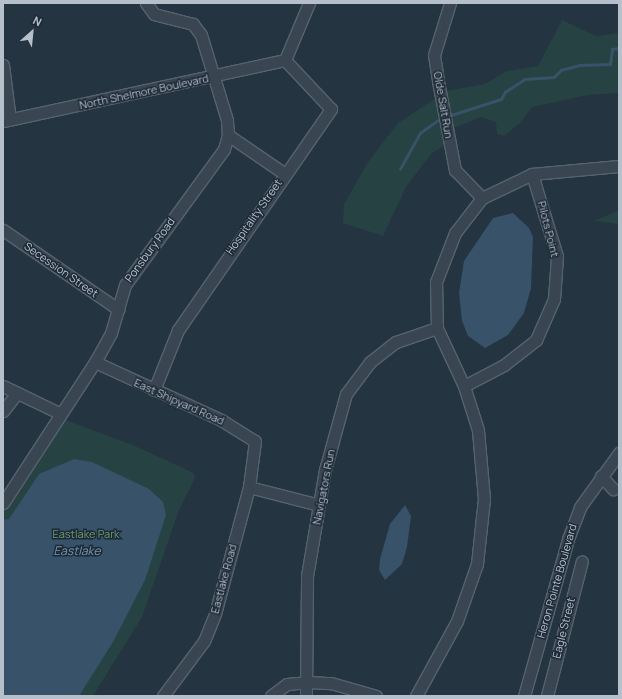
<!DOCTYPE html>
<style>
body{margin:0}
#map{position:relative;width:622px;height:699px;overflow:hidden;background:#243441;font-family:Manrope,sans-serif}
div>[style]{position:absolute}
.green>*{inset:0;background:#264242}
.water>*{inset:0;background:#375269}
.stream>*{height:2.5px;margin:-1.25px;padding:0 1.25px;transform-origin:1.25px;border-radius:1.25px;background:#375269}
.roads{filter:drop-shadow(1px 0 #56636e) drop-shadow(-1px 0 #56636e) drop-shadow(0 1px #56636e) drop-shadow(0 -1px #56636e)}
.minor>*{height:11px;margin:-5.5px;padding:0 5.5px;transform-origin:5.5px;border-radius:5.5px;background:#394551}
span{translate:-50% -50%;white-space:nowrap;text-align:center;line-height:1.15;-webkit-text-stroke:3px #1d2a36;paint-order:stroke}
.street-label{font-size:11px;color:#b5c0cb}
.park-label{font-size:11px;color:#6b9d71}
.water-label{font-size:12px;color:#7495b0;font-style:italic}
.frame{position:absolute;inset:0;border:4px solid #b5c0cb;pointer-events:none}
.north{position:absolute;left:12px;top:12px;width:40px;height:40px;-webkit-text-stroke:3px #1d2a36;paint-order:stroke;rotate:27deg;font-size:11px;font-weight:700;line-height:16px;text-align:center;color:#b5c0cb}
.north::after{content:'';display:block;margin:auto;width:14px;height:18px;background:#b5c0cb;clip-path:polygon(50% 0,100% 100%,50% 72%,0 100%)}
</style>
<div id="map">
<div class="green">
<i style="clip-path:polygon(562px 20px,596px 36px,619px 33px,619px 93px,588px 95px,532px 107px,520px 123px,504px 136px,497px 134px,496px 122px,481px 117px,454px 128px,446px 91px,485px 84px,507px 71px,538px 66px)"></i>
<i style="clip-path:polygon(436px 98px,445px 145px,431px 154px,406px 187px,383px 236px,343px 223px,344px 204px,368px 162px,398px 123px)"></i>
<i style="clip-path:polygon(619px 210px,619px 224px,594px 221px)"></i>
<i style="clip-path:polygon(63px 419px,135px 446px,194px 473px,195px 478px,179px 510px,142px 617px,93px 696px,3px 696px,3px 511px)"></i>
</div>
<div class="water">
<i style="clip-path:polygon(513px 213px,529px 228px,533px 237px,531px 288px,524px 313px,508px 335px,485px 348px,468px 336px,462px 321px,459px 293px,464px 261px,493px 218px)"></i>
<i style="clip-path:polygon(74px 459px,92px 462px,149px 489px,163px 502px,166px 515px,145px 580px,113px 642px,79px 696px,3px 696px,3px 520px,9px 519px,39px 474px)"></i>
<i style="clip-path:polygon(405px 505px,411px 516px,407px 547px,402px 564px,385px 580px,379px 570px,380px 559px,390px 524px)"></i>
</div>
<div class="stream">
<i style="left:448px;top:116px;width:56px;rotate:-17.8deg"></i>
<i style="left:501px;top:99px;width:8px;rotate:-60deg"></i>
<i style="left:505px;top:92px;width:24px;rotate:-33deg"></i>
<i style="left:525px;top:79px;width:29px;rotate:-4deg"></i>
<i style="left:554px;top:77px;width:10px;rotate:-45deg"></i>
<i style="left:561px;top:70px;width:20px;rotate:-15deg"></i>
<i style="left:580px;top:65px;width:30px;rotate:-2deg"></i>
<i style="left:610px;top:64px;width:15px;rotate:-82deg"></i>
<i style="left:612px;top:49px;width:7px;rotate:-8deg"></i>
<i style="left:400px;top:169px;width:41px;rotate:-60.9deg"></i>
<i style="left:420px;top:133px;width:26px;rotate:-36deg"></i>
</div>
<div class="roads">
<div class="minor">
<i style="left:450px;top:3px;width:54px;rotate:107.1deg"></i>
<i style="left:434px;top:55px;width:26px;rotate:81deg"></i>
<i style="left:438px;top:81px;width:91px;rotate:79.2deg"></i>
<i style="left:455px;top:170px;width:39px;rotate:46deg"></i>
<i style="left:285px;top:60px;width:62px;rotate:-67.2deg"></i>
<i style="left:3px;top:65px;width:55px;rotate:82.7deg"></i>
<i style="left:3px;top:121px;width:289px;rotate:-12.2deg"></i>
<i style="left:228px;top:135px;width:69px;rotate:34.4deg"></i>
<i style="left:3px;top:230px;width:140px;rotate:34.5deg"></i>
<i style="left:95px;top:362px;width:139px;rotate:24.7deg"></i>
<i style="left:221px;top:420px;width:40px;rotate:32deg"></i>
<i style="left:255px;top:441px;width:46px;rotate:97.4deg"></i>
<i style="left:249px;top:487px;width:131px;rotate:105deg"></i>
<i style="left:215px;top:614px;width:29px;rotate:112deg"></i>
<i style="left:204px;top:641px;width:69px;rotate:126.7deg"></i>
<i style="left:3px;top:386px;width:62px;rotate:25.7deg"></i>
<i style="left:464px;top:386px;width:45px;rotate:-27.7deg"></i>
<i style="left:504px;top:365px;width:41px;rotate:-38deg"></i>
<i style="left:536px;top:340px;width:45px;rotate:-66.3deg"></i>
<i style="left:554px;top:299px;width:43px;rotate:-86deg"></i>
<i style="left:557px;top:256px;width:86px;rotate:-107deg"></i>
<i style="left:154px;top:390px;width:65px;rotate:-68.2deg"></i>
<i style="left:178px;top:330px;width:269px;rotate:-55.3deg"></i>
<i style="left:331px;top:109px;width:67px;rotate:-133.2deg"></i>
<i style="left:3px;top:411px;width:23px;rotate:-52deg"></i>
<i style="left:601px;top:476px;width:18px;rotate:47deg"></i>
<i style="left:249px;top:487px;width:72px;rotate:14.4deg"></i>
<i style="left:3px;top:503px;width:168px;rotate:-56.9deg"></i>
<i style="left:95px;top:362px;width:33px;rotate:-61deg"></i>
<i style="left:111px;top:333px;width:50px;rotate:-73.7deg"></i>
<i style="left:125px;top:285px;width:168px;rotate:-53.9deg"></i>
<i style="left:224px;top:149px;width:15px;rotate:-74deg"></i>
<i style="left:228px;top:135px;width:15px;rotate:-94deg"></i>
<i style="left:227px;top:120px;width:89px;rotate:-107deg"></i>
<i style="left:201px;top:35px;width:14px;rotate:-126deg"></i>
<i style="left:193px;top:24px;width:40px;rotate:-165.6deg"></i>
<i style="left:154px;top:14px;width:14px;rotate:-126deg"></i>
<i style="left:271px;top:696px;width:20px;rotate:-37deg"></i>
<i style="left:287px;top:684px;width:22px;rotate:-5deg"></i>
<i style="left:309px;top:682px;width:22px;rotate:3deg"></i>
<i style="left:331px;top:683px;width:47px;rotate:16.1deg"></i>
<i style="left:306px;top:696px;width:120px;rotate:-89.5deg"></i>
<i style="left:307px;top:576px;width:108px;rotate:-80.4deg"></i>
<i style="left:325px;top:470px;width:79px;rotate:-74.6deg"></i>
<i style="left:346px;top:394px;width:40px;rotate:-53deg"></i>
<i style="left:370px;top:362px;width:33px;rotate:-38deg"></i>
<i style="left:396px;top:342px;width:43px;rotate:-18.9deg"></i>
<i style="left:416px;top:696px;width:85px;rotate:-61.3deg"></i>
<i style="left:457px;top:621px;width:60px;rotate:-70.7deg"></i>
<i style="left:477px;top:564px;width:65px;rotate:-83.9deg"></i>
<i style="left:484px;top:499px;width:69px;rotate:-95deg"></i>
<i style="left:478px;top:430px;width:46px;rotate:-107.7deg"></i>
<i style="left:464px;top:386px;width:64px;rotate:-115deg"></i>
<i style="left:437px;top:328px;width:46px;rotate:-91.2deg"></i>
<i style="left:436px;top:282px;width:53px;rotate:-68.8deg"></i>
<i style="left:455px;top:233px;width:44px;rotate:-52.4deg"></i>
<i style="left:482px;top:198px;width:55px;rotate:-25.6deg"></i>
<i style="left:532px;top:174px;width:87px;rotate:-5.3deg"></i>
<i style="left:524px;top:696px;width:163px;rotate:-74.3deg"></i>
<i style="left:568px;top:539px;width:34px;rotate:-69deg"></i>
<i style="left:580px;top:507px;width:67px;rotate:-54.2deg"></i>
<i style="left:547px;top:696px;width:139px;rotate:-75.5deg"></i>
</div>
</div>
<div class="street-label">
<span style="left:144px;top:92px;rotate:-12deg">North Shelmore Boulevard</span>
<span style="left:443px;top:105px;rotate:80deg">Olde Salt Run</span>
<span style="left:254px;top:217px;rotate:-55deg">Hospitality Street</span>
<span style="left:548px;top:229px;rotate:76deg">Pilots Point</span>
<span style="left:150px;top:250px;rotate:-54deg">Ponsbury Road</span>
<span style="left:61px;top:270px;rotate:35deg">Secession Street</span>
<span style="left:179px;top:402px;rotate:24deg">East Shipyard Road</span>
<span style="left:324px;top:487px;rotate:-79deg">Navigators Run</span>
<span style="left:224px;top:579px;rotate:-75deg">Eastlake Road</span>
<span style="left:557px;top:581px;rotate:-74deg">Heron Pointe Boulevard</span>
<span style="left:564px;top:628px;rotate:-76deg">Eagle Street</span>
</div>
<div class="park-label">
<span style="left:86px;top:534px">Eastlake Park</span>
</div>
<div class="water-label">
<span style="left:77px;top:551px">Eastlake</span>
</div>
<div class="frame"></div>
<div class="north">N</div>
</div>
